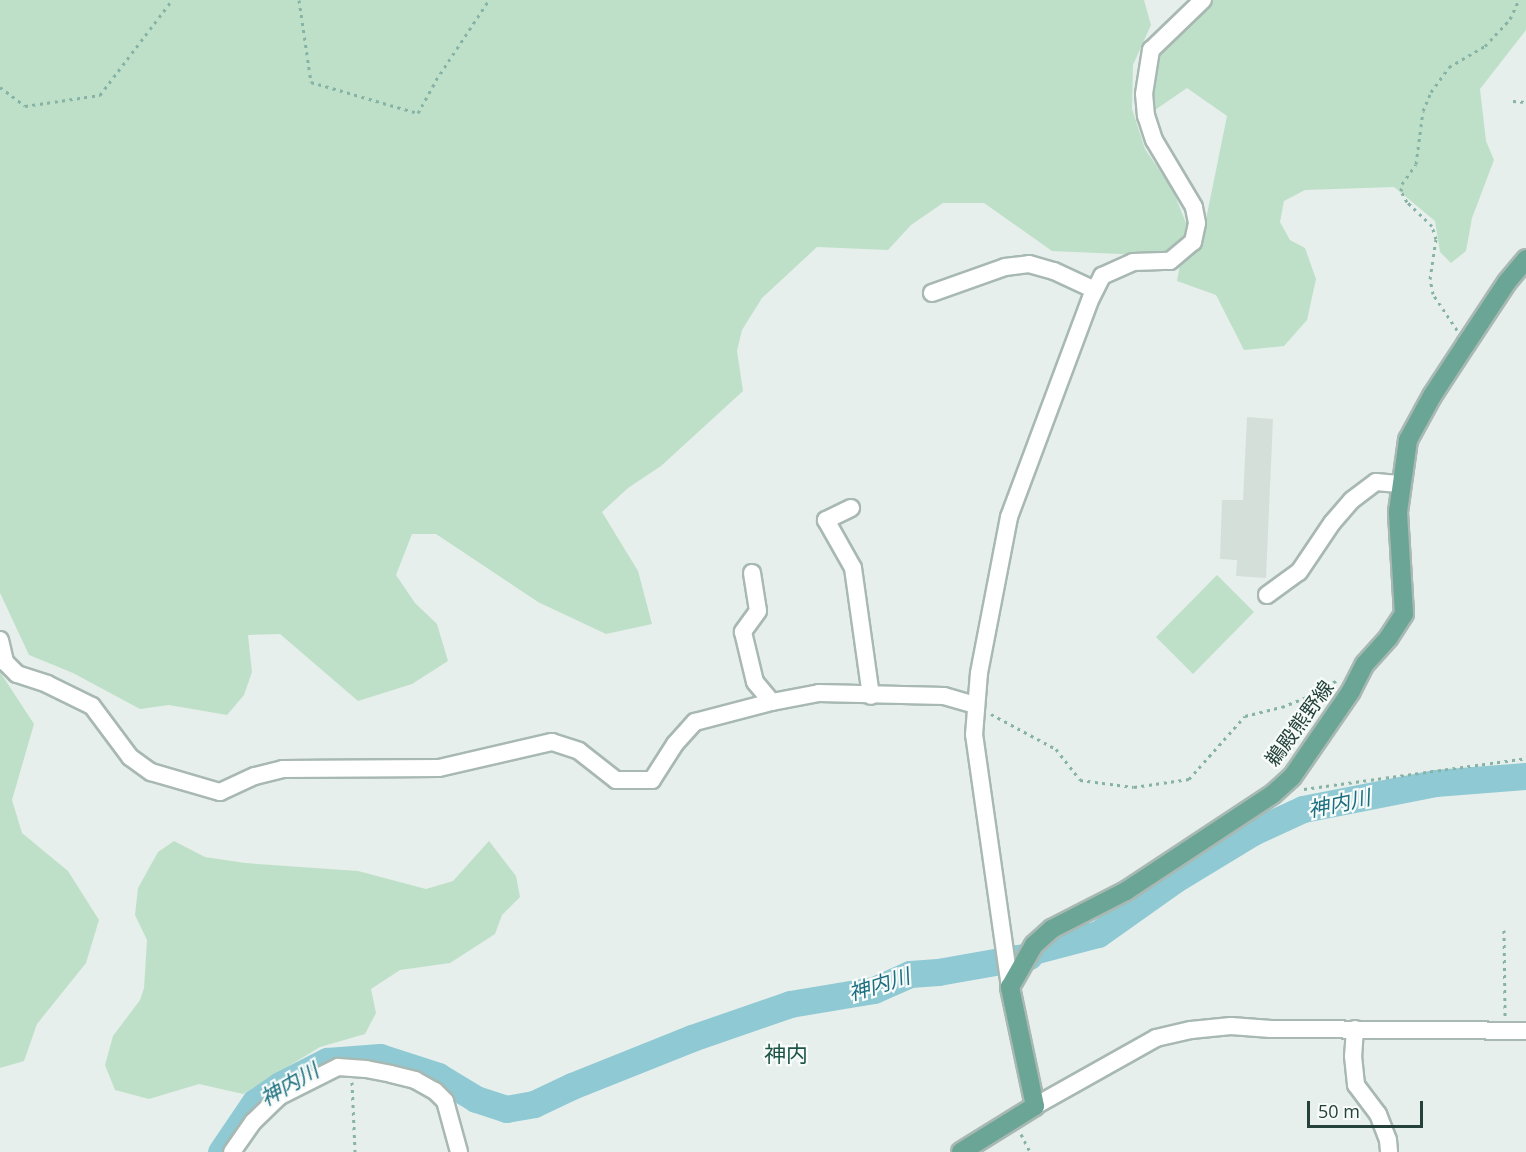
<!DOCTYPE html>
<meta charset="utf-8">
<style>
body{margin:0}
#map{position:relative;width:1526px;height:1152px;overflow:hidden;background:#e6efeb;font-family:"Open Sans","Noto Sans JP",sans-serif}
div>[style]{position:absolute}
.built>*{inset:0;background:#d4dfda}
.green>*{inset:0;background:#bfe0c8}
.river>*{height:27px;margin:-13.5px;padding:0 13.5px;transform-origin:13.5px;border-radius:13.5px;background:#8ec9d4}
.path>*{height:3px;margin-top:-1.5px;transform-origin:0;background:repeating-linear-gradient(90deg,#86b3a5 0 3px,transparent 0 7.5px)}
.roads{filter:drop-shadow(2px 0 #a8b8b2) drop-shadow(-2px 0 #a8b8b2) drop-shadow(0 2px #a8b8b2) drop-shadow(0 -2px #a8b8b2)}
.minor>*{height:16px;margin:-8px;padding:0 8px;transform-origin:8px;border-radius:8px;background:#fff}
.major>*{height:18px;margin:-9px;padding:0 9px;transform-origin:9px;border-radius:9px;background:#6aa596}
span{translate:-50% -50%;white-space:nowrap;text-align:center;line-height:1.15;-webkit-text-stroke:4.5px #f7fbf9;paint-order:stroke}
.street-label{font-size:20px;color:#24423a}
.water-label{font-size:21px;color:#1c6f80;font-style:italic}
.quarter-label{font-size:22px;color:#1f5548}
.scale{position:absolute;left:1307px;top:1101px;width:116px;height:27px;box-sizing:border-box;border:3px solid #24423a;border-top:0;padding-left:8px;font-size:18px;line-height:21px;white-space:nowrap;color:#24423a;-webkit-text-stroke:4px #f7fbf9;paint-order:stroke}
</style>
<div id="map">
<div class="built">
<i style="clip-path:polygon(1247px 417px,1273px 419px,1266px 578px,1236px 576px,1237px 560px,1220px 559px,1222px 500px,1243px 500px)"></i>
</div>
<div class="green">
<i style="clip-path:polygon(0 0,1144px 0,1151px 25px,1133px 65px,1132px 109px,1145px 149px,1173px 190px,1189px 231px,1182px 242px,1165px 256px,1052px 251px,984px 203px,943px 203px,911px 225px,888px 250px,817px 247px,762px 298px,742px 330px,737px 351px,743px 391px,661px 466px,628px 488px,602px 512px,638px 571px,652px 624px,606px 634px,538px 602px,436px 534px,412px 534px,396px 575px,415px 603px,437px 624px,448px 661px,412px 684px,358px 701px,280px 634px,248px 635px,252px 672px,244px 695px,227px 715px,169px 705px,140px 709px,73px 673px,29px 655px,0 593px)"></i>
<i style="clip-path:polygon(1211px 0,1526px 0,1526px 30px,1480px 89px,1486px 141px,1494px 160px,1472px 218px,1466px 251px,1451px 263px,1440px 252px,1435px 221px,1394px 187px,1305px 190px,1284px 201px,1280px 222px,1290px 240px,1305px 248px,1316px 279px,1307px 320px,1284px 346px,1244px 350px,1216px 295px,1177px 281px,1180px 264px,1201px 244px,1227px 116px,1187px 88px,1152px 112px,1150px 71px,1160px 53px)"></i>
<i style="clip-path:polygon(1217px 575px,1254px 612px,1193px 674px,1156px 637px)"></i>
<i style="clip-path:polygon(0 672px,34px 724px,12px 800px,22px 833px,68px 871px,99px 920px,86px 963px,37px 1024px,24px 1061px,0 1068px)"></i>
<i style="clip-path:polygon(174px 841px,205px 857px,245px 863px,358px 871px,426px 889px,453px 881px,489px 841px,516px 876px,520px 897px,502px 915px,495px 934px,450px 963px,400px 970px,371px 989px,376px 1013px,365px 1034px,320px 1047px,243px 1094px,199px 1084px,149px 1099px,115px 1090px,105px 1065px,113px 1036px,140px 1000px,144px 988px,147px 940px,135px 915px,138px 888px,158px 852px)"></i>
</div>
<div class="river">
<i style="left:221px;top:1152px;width:60px;rotate:-55.8deg"></i>
<i style="left:255px;top:1102px;width:30px;rotate:-34deg"></i>
<i style="left:280px;top:1085px;width:53px;rotate:-27.1deg"></i>
<i style="left:327px;top:1061px;width:53px;rotate:-4.3deg"></i>
<i style="left:380px;top:1057px;width:61px;rotate:18.1deg"></i>
<i style="left:438px;top:1076px;width:44px;rotate:31.2deg"></i>
<i style="left:476px;top:1099px;width:32px;rotate:18deg"></i>
<i style="left:506px;top:1109px;width:28px;rotate:-10deg"></i>
<i style="left:534px;top:1104px;width:42px;rotate:-25.3deg"></i>
<i style="left:572px;top:1086px;width:129px;rotate:-21.8deg"></i>
<i style="left:692px;top:1038px;width:104px;rotate:-19.1deg"></i>
<i style="left:790px;top:1004px;width:85px;rotate:-9.5deg"></i>
<i style="left:874px;top:990px;width:39px;rotate:-24deg"></i>
<i style="left:910px;top:974px;width:28px;rotate:-4deg"></i>
<i style="left:938px;top:972px;width:92px;rotate:-10deg"></i>
<i style="left:1029px;top:956px;width:6px;rotate:-51deg"></i>
<i style="left:1033px;top:951px;width:67px;rotate:-14.7deg"></i>
<i style="left:1098px;top:934px;width:93px;rotate:-35.4deg"></i>
<i style="left:1174px;top:880px;width:92px;rotate:-31.3deg"></i>
<i style="left:1253px;top:832px;width:55px;rotate:-24.7deg"></i>
<i style="left:1303px;top:809px;width:135px;rotate:-11.1deg"></i>
<i style="left:1435px;top:783px;width:91px;rotate:-4.4deg"></i>
</div>
<div class="path">
<i style="left:299px;top:0;width:83px;rotate:81.7deg"></i>
<i style="left:311px;top:82px;width:111px;rotate:16.2deg"></i>
<i style="left:418px;top:113px;width:38px;rotate:-61deg"></i>
<i style="left:436px;top:80px;width:96px;rotate:-56.5deg"></i>
<i style="left:0;top:87px;width:31px;rotate:37deg"></i>
<i style="left:25px;top:106px;width:76px;rotate:-8.3deg"></i>
<i style="left:100px;top:95px;width:119px;rotate:-52.8deg"></i>
<i style="left:1513px;top:101px;width:13px;rotate:4deg"></i>
<i style="left:1457px;top:330px;width:43px;rotate:-123.7deg"></i>
<i style="left:1433px;top:294px;width:15px;rotate:-101deg"></i>
<i style="left:1430px;top:279px;width:40px;rotate:-81.5deg"></i>
<i style="left:1436px;top:239px;width:14px;rotate:-107deg"></i>
<i style="left:1432px;top:226px;width:35px;rotate:-136deg"></i>
<i style="left:1407px;top:202px;width:13px;rotate:-119deg"></i>
<i style="left:1401px;top:191px;width:7px;rotate:-82deg"></i>
<i style="left:1402px;top:184px;width:24px;rotate:-55deg"></i>
<i style="left:1416px;top:164px;width:53px;rotate:-82.5deg"></i>
<i style="left:1423px;top:111px;width:21px;rotate:-67deg"></i>
<i style="left:1431px;top:92px;width:31px;rotate:-54deg"></i>
<i style="left:1449px;top:67px;width:42px;rotate:-30.3deg"></i>
<i style="left:1485px;top:46px;width:37px;rotate:-47deg"></i>
<i style="left:1510px;top:19px;width:21px;rotate:-65deg"></i>
<i style="left:991px;top:714px;width:74px;rotate:28.3deg"></i>
<i style="left:1056px;top:749px;width:39px;rotate:52deg"></i>
<i style="left:1080px;top:780px;width:54px;rotate:7.4deg"></i>
<i style="left:1134px;top:787px;width:56px;rotate:-8.3deg"></i>
<i style="left:1189px;top:779px;width:84px;rotate:-48.4deg"></i>
<i style="left:1245px;top:716px;width:38px;rotate:-14deg"></i>
<i style="left:1282px;top:707px;width:35px;rotate:-22deg"></i>
<i style="left:1314px;top:694px;width:27px;rotate:-31deg"></i>
<i style="left:1304px;top:789px;width:224px;rotate:-7.9deg"></i>
<i style="left:1504px;top:930px;width:86px;rotate:89.3deg"></i>
<i style="left:352px;top:1082px;width:70px;rotate:87.5deg"></i>
<i style="left:1021px;top:1134px;width:20px;rotate:63deg"></i>
</div>
<div class="roads">
<div class="minor">
<i style="left:932px;top:293px;width:77px;rotate:-19.6deg"></i>
<i style="left:1005px;top:267px;width:24px;rotate:-7deg"></i>
<i style="left:1029px;top:264px;width:26px;rotate:16deg"></i>
<i style="left:1054px;top:271px;width:45px;rotate:24.9deg"></i>
<i style="left:851px;top:508px;width:28px;rotate:154deg"></i>
<i style="left:826px;top:520px;width:55px;rotate:60.6deg"></i>
<i style="left:853px;top:568px;width:129px;rotate:82deg"></i>
<i style="left:752px;top:573px;width:38px;rotate:81deg"></i>
<i style="left:758px;top:611px;width:26px;rotate:126deg"></i>
<i style="left:743px;top:632px;width:51px;rotate:76.5deg"></i>
<i style="left:755px;top:682px;width:26px;rotate:50deg"></i>
<i style="left:1267px;top:595px;width:39px;rotate:-36deg"></i>
<i style="left:1299px;top:572px;width:59px;rotate:-56deg"></i>
<i style="left:1332px;top:523px;width:30px;rotate:-49deg"></i>
<i style="left:1352px;top:500px;width:30px;rotate:-37deg"></i>
<i style="left:1376px;top:482px;width:25px;rotate:5deg"></i>
<i style="left:0;top:640px;width:23px;rotate:77deg"></i>
<i style="left:5px;top:662px;width:17px;rotate:45deg"></i>
<i style="left:17px;top:674px;width:32px;rotate:18deg"></i>
<i style="left:47px;top:684px;width:50px;rotate:26.1deg"></i>
<i style="left:92px;top:706px;width:64px;rotate:53.3deg"></i>
<i style="left:130px;top:757px;width:26px;rotate:36deg"></i>
<i style="left:151px;top:772px;width:72px;rotate:16.2deg"></i>
<i style="left:220px;top:792px;width:38px;rotate:-25deg"></i>
<i style="left:255px;top:776px;width:29px;rotate:-14deg"></i>
<i style="left:283px;top:769px;width:156px;rotate:-0.4deg"></i>
<i style="left:439px;top:768px;width:116px;rotate:-13deg"></i>
<i style="left:552px;top:742px;width:28px;rotate:18deg"></i>
<i style="left:579px;top:751px;width:47px;rotate:38.1deg"></i>
<i style="left:616px;top:780px;width:36px"></i>
<i style="left:652px;top:780px;width:43px;rotate:-57.4deg"></i>
<i style="left:675px;top:744px;width:30px;rotate:-48deg"></i>
<i style="left:695px;top:722px;width:80px;rotate:-14.6deg"></i>
<i style="left:772px;top:702px;width:48px;rotate:-10.8deg"></i>
<i style="left:819px;top:693px;width:125px;rotate:1.4deg"></i>
<i style="left:944px;top:696px;width:32px;rotate:16deg"></i>
<i style="left:1010px;top:987px;width:255px;rotate:-98.1deg"></i>
<i style="left:974px;top:735px;width:62px;rotate:-85.4deg"></i>
<i style="left:979px;top:673px;width:159px;rotate:-79.1deg"></i>
<i style="left:1009px;top:517px;width:234px;rotate:-69.5deg"></i>
<i style="left:1091px;top:298px;width:25px;rotate:-63deg"></i>
<i style="left:1102px;top:276px;width:34px;rotate:-24deg"></i>
<i style="left:1133px;top:262px;width:37px;rotate:-2deg"></i>
<i style="left:1170px;top:261px;width:30px;rotate:-40deg"></i>
<i style="left:1193px;top:242px;width:19px;rotate:-78deg"></i>
<i style="left:1197px;top:223px;width:16px;rotate:-101deg"></i>
<i style="left:1194px;top:207px;width:78px;rotate:-120.8deg"></i>
<i style="left:1154px;top:140px;width:25px;rotate:-108deg"></i>
<i style="left:1146px;top:116px;width:22px;rotate:-95deg"></i>
<i style="left:1144px;top:94px;width:45px;rotate:-81deg"></i>
<i style="left:1151px;top:50px;width:72px;rotate:-43.9deg"></i>
<i style="left:1355px;top:1029px;width:27px;rotate:94deg"></i>
<i style="left:1353px;top:1056px;width:29px;rotate:84deg"></i>
<i style="left:1356px;top:1085px;width:36px;rotate:53deg"></i>
<i style="left:1378px;top:1114px;width:28px;rotate:69deg"></i>
<i style="left:1388px;top:1140px;width:12px;rotate:85deg"></i>
<i style="left:1035px;top:1106px;width:139px;rotate:-29.3deg"></i>
<i style="left:1156px;top:1038px;width:36px;rotate:-13deg"></i>
<i style="left:1191px;top:1030px;width:40px;rotate:-5.7deg"></i>
<i style="left:1231px;top:1026px;width:40px;rotate:4.3deg"></i>
<i style="left:1271px;top:1029px;width:255px;rotate:0.4deg"></i>
<i style="left:232px;top:1152px;width:37px;rotate:-55deg"></i>
<i style="left:253px;top:1122px;width:37px;rotate:-44deg"></i>
<i style="left:280px;top:1096px;width:65px;rotate:-26.6deg"></i>
<i style="left:338px;top:1067px;width:28px;rotate:4deg"></i>
<i style="left:366px;top:1069px;width:25px;rotate:11deg"></i>
<i style="left:391px;top:1074px;width:25px;rotate:14deg"></i>
<i style="left:415px;top:1080px;width:23px;rotate:29deg"></i>
<i style="left:435px;top:1091px;width:14px;rotate:45deg"></i>
<i style="left:445px;top:1101px;width:53px;rotate:74.6deg"></i>
</div>
<div class="major">
<i style="left:961px;top:1152px;width:87px;rotate:-31.9deg"></i>
<i style="left:1035px;top:1106px;width:122px;rotate:-101.9deg"></i>
<i style="left:1010px;top:987px;width:48px;rotate:-60.3deg"></i>
<i style="left:1034px;top:945px;width:24px;rotate:-42deg"></i>
<i style="left:1052px;top:929px;width:83px;rotate:-27.2deg"></i>
<i style="left:1126px;top:891px;width:176px;rotate:-33.4deg"></i>
<i style="left:1273px;top:794px;width:25px;rotate:-42deg"></i>
<i style="left:1292px;top:777px;width:104px;rotate:-55.5deg"></i>
<i style="left:1351px;top:691px;width:30px;rotate:-63deg"></i>
<i style="left:1365px;top:664px;width:36px;rotate:-48deg"></i>
<i style="left:1389px;top:637px;width:27px;rotate:-57deg"></i>
<i style="left:1404px;top:614px;width:102px;rotate:-93.4deg"></i>
<i style="left:1398px;top:512px;width:73px;rotate:-82.1deg"></i>
<i style="left:1408px;top:440px;width:50px;rotate:-61.4deg"></i>
<i style="left:1432px;top:396px;width:62px;rotate:-56.8deg"></i>
<i style="left:1466px;top:344px;width:74px;rotate:-56.5deg"></i>
<i style="left:1507px;top:282px;width:30px;rotate:-50deg"></i>
</div>
</div>
<div class="street-label">
<span style="left:1299px;top:723px;rotate:-54deg">鵜殿熊野線</span>
</div>
<div class="water-label">
<span style="left:1339px;top:803px;rotate:-12deg">神内川</span>
<span style="left:879px;top:984px;rotate:-17deg">神内川</span>
<span style="left:289px;top:1084px;rotate:-30deg">神内川</span>
</div>
<div class="quarter-label">
<span style="left:786px;top:1054px">神内</span>
</div>
<div class="scale">50 m</div>
</div>
